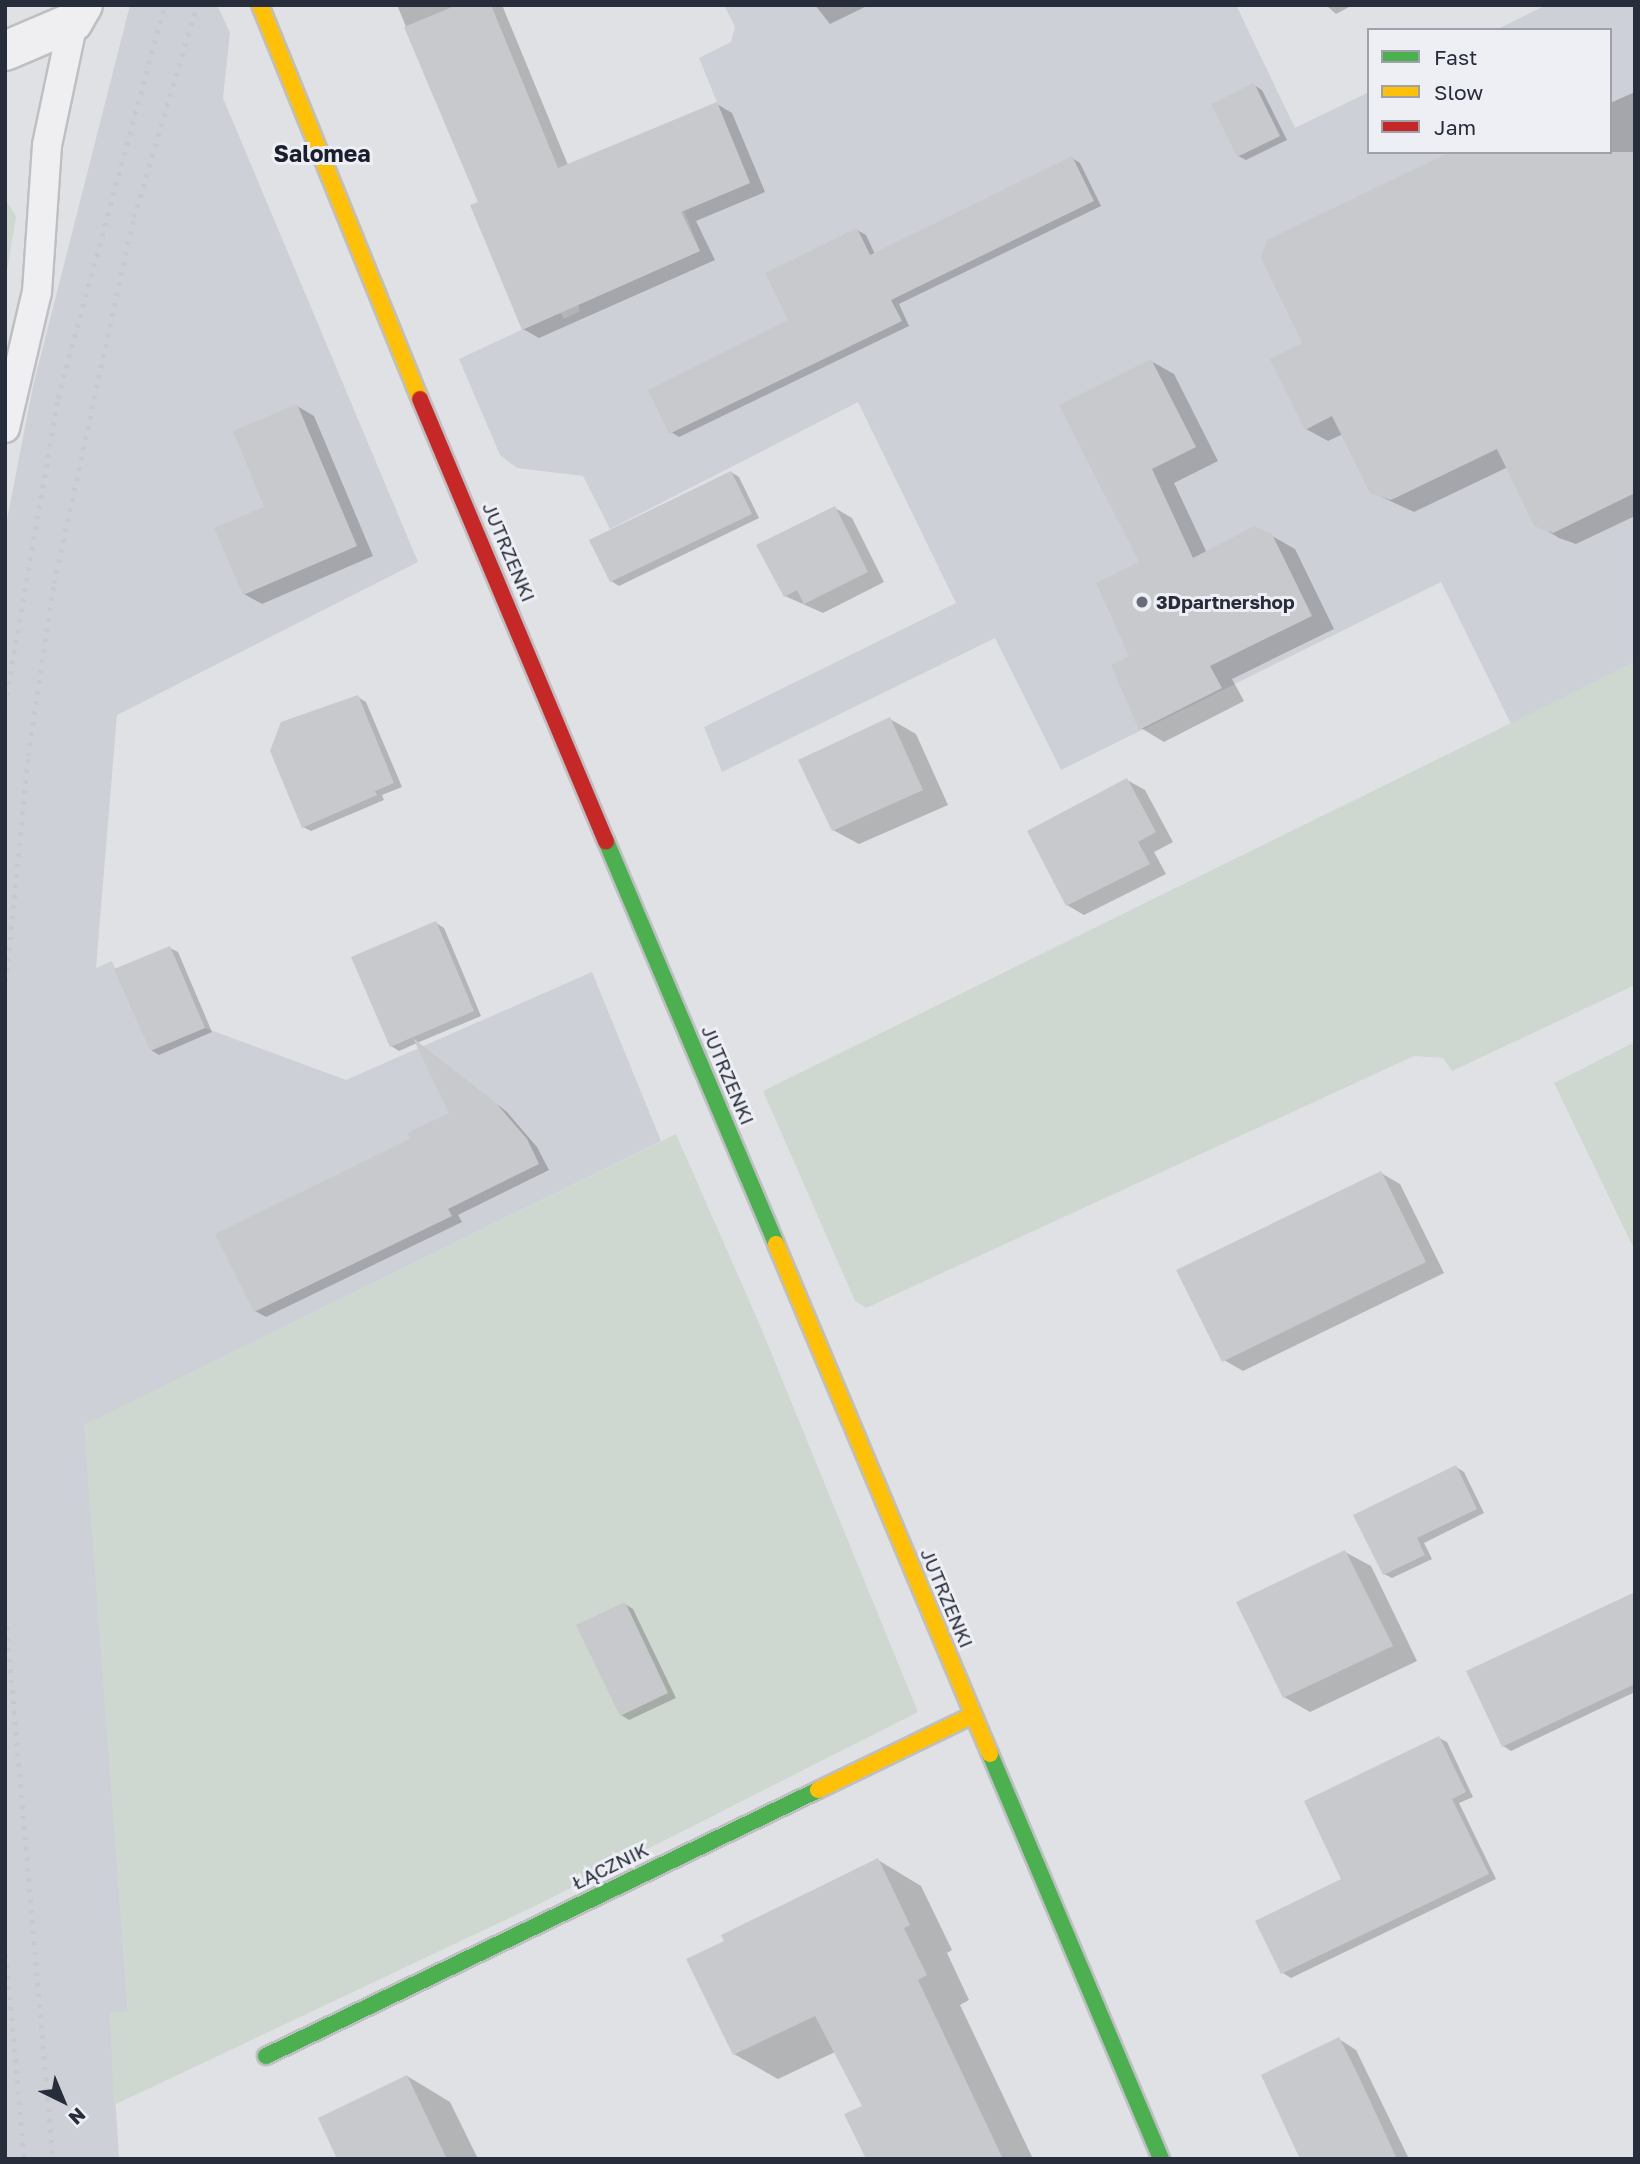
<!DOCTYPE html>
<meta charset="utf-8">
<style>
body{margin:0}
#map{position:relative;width:1640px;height:2164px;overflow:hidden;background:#e0e1e4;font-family:"Golos Text",sans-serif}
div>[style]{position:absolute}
.built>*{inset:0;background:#ced0d7}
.green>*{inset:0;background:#cfd8d0}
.shadow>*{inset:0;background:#0003}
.building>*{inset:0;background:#c8c9cc}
.roads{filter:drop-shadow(2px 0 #bebfc2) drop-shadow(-2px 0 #bebfc2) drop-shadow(0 2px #bebfc2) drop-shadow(0 -2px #bebfc2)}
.lane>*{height:28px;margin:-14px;padding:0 14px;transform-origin:14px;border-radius:14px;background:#efeff1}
.street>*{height:38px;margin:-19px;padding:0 19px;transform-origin:19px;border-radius:19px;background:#efeff1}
.fast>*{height:16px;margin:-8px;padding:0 8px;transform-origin:8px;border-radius:8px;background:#4caf50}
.slow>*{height:16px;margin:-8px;padding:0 8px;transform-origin:8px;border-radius:8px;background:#ffc107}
.jam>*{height:16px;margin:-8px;padding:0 8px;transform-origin:8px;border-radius:8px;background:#c62828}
.rail>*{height:5px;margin-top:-2.5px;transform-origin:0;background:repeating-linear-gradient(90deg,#c8c9cc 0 3.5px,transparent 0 10.5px)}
.dots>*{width:19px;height:19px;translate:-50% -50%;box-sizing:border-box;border:4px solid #edeff4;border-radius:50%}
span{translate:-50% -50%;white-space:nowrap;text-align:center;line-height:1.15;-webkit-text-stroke:6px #edeff4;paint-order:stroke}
.street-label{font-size:19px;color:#282d3c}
.poi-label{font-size:19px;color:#282d3c;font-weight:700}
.left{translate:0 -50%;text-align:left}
.quarter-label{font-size:23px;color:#1a1e2d;font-weight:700}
.frame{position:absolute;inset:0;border:7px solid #282d3c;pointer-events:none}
.legend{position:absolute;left:1367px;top:28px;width:245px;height:126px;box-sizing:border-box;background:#edeff4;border:2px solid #9ea1aa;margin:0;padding:9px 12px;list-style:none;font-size:21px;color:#282d3c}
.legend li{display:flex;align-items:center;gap:14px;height:35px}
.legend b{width:35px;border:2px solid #9ea1aa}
.north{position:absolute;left:28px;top:2066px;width:70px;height:70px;-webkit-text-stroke:5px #edeff4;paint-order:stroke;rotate:137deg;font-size:19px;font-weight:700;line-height:28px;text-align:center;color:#282d3c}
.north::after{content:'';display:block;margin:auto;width:24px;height:32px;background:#282d3c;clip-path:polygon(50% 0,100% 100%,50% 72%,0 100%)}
</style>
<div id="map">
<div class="built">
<i style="clip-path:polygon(130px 5px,217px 5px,222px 15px,230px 33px,223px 98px,418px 562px,117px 715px,96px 968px,112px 961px,150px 1051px,205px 1028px,346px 1080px,592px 972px,661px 1141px,85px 1425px,128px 2012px,110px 2013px,119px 2159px,5px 2159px,5px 530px,33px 386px)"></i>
<i style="clip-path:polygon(724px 5px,1236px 5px,1295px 128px,1369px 92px,1369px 152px,1610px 152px,1610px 30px,1496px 30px,1546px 5px,1635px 5px,1635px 662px,1511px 724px,1441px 582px,1061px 770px,995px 638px,722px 772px,704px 727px,956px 603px,858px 402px,610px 529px,583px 476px,517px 468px,500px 455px,459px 359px,560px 312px,564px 319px,580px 311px,578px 304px,700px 251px,684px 211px,750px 183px,699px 58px,731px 42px,735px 27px)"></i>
</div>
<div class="green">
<i style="clip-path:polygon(5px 198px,16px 217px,5px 282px)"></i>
<i style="clip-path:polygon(1635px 662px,1635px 985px,1452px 1071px,1443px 1058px,1414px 1056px,866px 1308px,855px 1301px,763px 1091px)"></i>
<i style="clip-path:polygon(1635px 1042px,1635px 1251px,1554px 1083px)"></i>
<i style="clip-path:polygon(676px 1134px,759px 1323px,918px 1712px,535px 1906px,114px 2105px,110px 2013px,128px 2011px,84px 1425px)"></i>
</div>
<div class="shadow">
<i style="clip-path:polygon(397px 5px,502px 5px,568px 165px,717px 104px,732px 113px,765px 192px,696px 221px,715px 260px,539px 338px,523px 329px,480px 203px)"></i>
<i style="clip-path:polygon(815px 5px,869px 5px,830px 24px)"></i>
<i style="clip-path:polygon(1326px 5px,1353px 5px,1336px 14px)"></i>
<i style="clip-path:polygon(1254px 85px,1262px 90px,1287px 140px,1246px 160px,1238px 156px)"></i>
<i style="clip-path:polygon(1635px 92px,1635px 516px,1576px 544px,1559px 538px,1536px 524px,1508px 467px,1414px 512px,1371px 492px,1343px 434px,1328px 441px,1306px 429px,1304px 344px,1610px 152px,1610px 103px)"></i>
<i style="clip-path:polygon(1072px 158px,1080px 163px,1101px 206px,899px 304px,909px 326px,679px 437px,671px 432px,790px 321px,857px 230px,866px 235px,875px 254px)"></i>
<i style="clip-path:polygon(1151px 361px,1174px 374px,1218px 461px,1174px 483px,1207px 553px,1272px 536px,1295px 549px,1334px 629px,1232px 679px,1244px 701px,1164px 742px,1141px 728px,1131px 656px,1141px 563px)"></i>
<i style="clip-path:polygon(297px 406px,314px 416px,373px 556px,262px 604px,244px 594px)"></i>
<i style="clip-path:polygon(731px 472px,739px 477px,759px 518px,619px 586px,611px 581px)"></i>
<i style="clip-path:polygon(835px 508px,852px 518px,884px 582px,823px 613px,785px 596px)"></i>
<i style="clip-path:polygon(358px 697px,366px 702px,402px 787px,382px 795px,384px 800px,311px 831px,303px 827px)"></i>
<i style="clip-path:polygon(890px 719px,916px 734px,948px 805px,859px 844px,833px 830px)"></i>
<i style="clip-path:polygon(1127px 780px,1145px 790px,1173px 842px,1154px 852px,1166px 874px,1084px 915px,1067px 905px)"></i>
<i style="clip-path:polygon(436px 923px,444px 928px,481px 1016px,417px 1043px,507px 1112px,537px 1147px,549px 1170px,458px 1215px,462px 1222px,266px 1317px,255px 1311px,412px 1140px,451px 1114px,417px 1043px,399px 1051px,391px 1046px)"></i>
<i style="clip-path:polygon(170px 948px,178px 952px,212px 1032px,159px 1055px,151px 1050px)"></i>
<i style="clip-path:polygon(1381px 1173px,1400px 1184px,1444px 1273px,1243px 1371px,1224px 1360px)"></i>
<i style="clip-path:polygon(1456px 1467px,1464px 1472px,1484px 1513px,1424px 1543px,1432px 1559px,1392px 1578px,1384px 1574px)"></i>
<i style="clip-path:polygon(1345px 1552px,1371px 1566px,1417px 1661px,1310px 1712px,1284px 1697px)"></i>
<i style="clip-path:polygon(1635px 1594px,1635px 1692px,1511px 1751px,1503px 1746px)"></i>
<i style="clip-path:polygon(625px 1604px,633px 1609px,676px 1698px,629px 1720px,621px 1715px)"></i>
<i style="clip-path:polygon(1439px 1738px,1447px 1742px,1473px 1797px,1459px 1803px,1496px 1879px,1291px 1978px,1283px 1973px)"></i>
<i style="clip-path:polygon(878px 1860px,921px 1886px,952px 1950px,947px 1953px,969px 2000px,960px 2005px,1033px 2159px,868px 2159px,864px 2107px,835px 2052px,778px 2079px,734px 2054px)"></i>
<i style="clip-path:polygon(1339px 2039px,1356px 2050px,1409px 2159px,1302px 2159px)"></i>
<i style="clip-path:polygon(407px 2076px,450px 2102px,478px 2159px,339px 2159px)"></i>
</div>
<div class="building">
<i style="clip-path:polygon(457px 5px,491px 5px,558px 168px,717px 102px,750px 183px,681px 212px,700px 251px,522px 330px,470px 205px,478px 202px,404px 27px)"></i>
<i style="clip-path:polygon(1254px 83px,1280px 136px,1237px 157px,1211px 104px)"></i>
<i style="clip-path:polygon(1450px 152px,1635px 152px,1635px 493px,1553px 533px,1534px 526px,1497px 449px,1391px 500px,1370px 493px,1332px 416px,1305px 430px,1270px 359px,1302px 343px,1261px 258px,1267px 240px)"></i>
<i style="clip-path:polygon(1072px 156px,1094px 201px,891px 300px,902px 321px,669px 434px,648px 390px,788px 320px,765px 273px,857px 228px,870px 255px)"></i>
<i style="clip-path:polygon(1151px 359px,1196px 447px,1152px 469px,1193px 558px,1254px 526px,1272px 534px,1312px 616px,1210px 666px,1222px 688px,1139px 730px,1111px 665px,1129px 656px,1096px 583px,1139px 562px,1059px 405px)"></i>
<i style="clip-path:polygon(297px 404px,357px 546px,243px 595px,214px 528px,264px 507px,233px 431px)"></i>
<i style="clip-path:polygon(731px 471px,752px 514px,610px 582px,589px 540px)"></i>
<i style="clip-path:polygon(835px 506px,868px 572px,804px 604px,797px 590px,784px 597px,756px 545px)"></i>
<i style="clip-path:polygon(358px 695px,394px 783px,375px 791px,377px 795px,302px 828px,270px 751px,281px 722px)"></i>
<i style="clip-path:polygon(890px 717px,923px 790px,832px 831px,798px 760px)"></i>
<i style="clip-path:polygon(1127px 778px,1156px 832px,1138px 842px,1150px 864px,1066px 906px,1027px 831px)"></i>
<i style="clip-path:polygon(436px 921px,474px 1011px,390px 1047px,351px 957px)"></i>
<i style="clip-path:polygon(170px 946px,205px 1028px,150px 1051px,114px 969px)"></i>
<i style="clip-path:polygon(413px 1038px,496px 1103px,527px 1139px,539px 1164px,448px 1209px,452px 1216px,254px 1312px,215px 1234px,410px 1139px,407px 1133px,449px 1113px)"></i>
<i style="clip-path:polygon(1381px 1171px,1426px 1262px,1222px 1362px,1176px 1270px)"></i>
<i style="clip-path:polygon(1456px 1465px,1477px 1509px,1417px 1538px,1425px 1555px,1383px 1575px,1353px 1515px)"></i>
<i style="clip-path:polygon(1345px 1550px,1393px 1646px,1283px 1698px,1236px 1602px)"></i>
<i style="clip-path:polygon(1635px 1592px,1635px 1684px,1502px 1747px,1466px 1671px)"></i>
<i style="clip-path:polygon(625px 1602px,668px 1693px,620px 1716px,576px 1625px)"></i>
<i style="clip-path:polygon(1439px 1736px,1466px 1792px,1452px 1799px,1489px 1874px,1281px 1974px,1255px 1921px,1341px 1879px,1304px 1801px)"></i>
<i style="clip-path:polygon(878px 1858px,910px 1925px,904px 1928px,927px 1975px,918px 1980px,1003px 2159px,866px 2159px,844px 2114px,862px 2106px,815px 2016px,733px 2055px,686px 1959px,724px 1941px,721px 1935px)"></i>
<i style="clip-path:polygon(1339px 2037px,1358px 2075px,1397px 2159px,1300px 2159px,1261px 2075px)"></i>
<i style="clip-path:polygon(407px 2075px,447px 2159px,337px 2159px,318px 2118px)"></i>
</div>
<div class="roads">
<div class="lane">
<i style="left:5px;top:428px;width:140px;rotate:-76.8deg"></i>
<i style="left:37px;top:292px;width:147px;rotate:-86.1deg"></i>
<i style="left:47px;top:145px;width:126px;rotate:-78.1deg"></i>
</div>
<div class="street">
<i style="left:5px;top:51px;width:74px;rotate:-23.1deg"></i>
<i style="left:73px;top:22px;width:20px;rotate:-60deg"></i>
</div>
<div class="fast">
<i style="left:606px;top:841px;width:437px;rotate:67.1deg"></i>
<i style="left:990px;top:1754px;width:440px;rotate:67.1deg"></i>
<i style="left:266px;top:2056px;width:613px;rotate:-25.73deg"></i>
</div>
<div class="slow">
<i style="left:260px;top:5px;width:425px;rotate:67.9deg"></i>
<i style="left:776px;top:1244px;width:553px;rotate:67.24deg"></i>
<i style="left:818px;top:1790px;width:172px;rotate:-25.8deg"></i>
</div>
<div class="jam">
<i style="left:420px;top:399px;width:480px;rotate:67.2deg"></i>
</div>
</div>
<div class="rail">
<i style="left:5px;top:705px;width:312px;rotate:-80.2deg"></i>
<i style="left:58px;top:398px;width:407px;rotate:-74.8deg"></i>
<i style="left:5px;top:992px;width:237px;rotate:-84.4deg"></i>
<i style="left:28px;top:756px;width:175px;rotate:-81.5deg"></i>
<i style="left:54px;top:583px;width:375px;rotate:-77.7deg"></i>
<i style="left:134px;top:217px;width:221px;rotate:-73.4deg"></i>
<i style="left:5px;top:1606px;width:555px;rotate:85.04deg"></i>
<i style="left:5px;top:1944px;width:216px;rotate:84.9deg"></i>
</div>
<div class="dots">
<i style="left:1142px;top:602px;background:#686c77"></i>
</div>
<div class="street-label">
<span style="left:509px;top:552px;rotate:67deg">JUTRZENKI</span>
<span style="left:728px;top:1075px;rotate:67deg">JUTRZENKI</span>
<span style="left:947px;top:1598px;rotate:67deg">JUTRZENKI</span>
<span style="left:610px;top:1866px;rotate:-26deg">ŁĄCZNIK</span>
</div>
<div class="poi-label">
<span class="left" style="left:1156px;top:602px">3Dpartnershop</span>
</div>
<div class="quarter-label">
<span style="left:322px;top:153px">Salomea</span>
</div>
<div class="frame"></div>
<ul class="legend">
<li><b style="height:9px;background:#4caf50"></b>Fast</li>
<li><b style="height:9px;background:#ffc107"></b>Slow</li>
<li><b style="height:9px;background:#c62828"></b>Jam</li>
</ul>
<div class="north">N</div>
</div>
